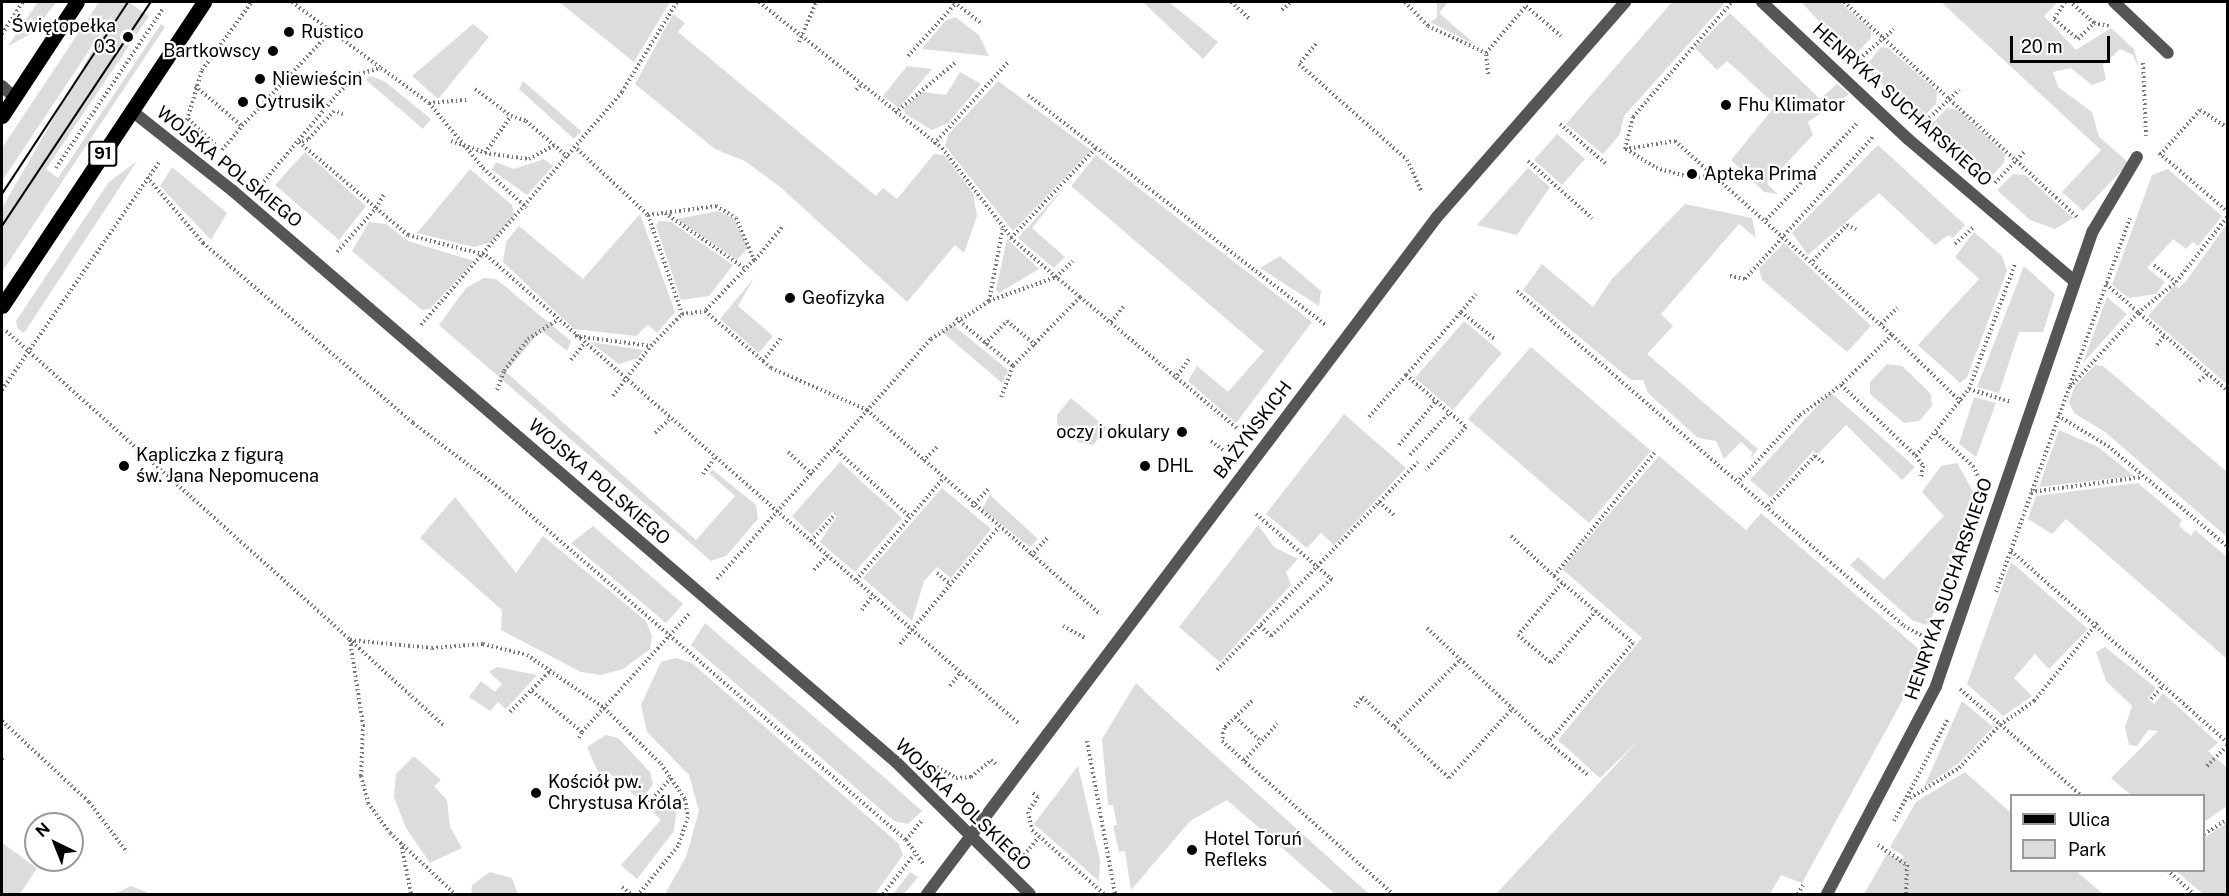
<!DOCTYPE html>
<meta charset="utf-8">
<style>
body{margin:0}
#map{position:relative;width:2229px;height:896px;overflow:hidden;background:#fff;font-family:"Public Sans",sans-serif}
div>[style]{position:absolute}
.green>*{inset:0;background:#dcdcdc}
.path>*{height:4px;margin-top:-2px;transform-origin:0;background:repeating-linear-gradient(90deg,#777 0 1.5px,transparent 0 4.5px)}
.street>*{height:12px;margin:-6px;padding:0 6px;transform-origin:6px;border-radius:6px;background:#555}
.primary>*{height:15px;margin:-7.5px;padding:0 7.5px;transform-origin:7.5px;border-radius:7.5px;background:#000}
.tram>*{height:1.5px;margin:-0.75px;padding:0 0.75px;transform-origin:0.75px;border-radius:0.75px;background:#000}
.dots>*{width:16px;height:16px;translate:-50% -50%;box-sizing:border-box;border:3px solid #fff;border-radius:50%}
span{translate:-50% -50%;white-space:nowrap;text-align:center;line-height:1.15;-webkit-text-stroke:4.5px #fff;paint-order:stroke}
.shield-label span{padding:2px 4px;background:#fff;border:2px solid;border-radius:4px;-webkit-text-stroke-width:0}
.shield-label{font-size:16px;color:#000;font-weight:700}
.poi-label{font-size:18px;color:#000}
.right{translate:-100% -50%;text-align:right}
.left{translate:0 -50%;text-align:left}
.street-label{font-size:18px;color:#000}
.frame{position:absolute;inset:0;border:3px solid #000;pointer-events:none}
.legend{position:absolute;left:2010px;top:794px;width:195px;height:78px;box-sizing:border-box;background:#fff;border:2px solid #999;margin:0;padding:8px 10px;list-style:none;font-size:18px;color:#000}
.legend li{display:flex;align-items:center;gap:12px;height:30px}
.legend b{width:30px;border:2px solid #999}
.north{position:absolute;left:24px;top:812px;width:60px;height:60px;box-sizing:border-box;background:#fff;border:2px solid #999;border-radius:50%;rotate:317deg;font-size:16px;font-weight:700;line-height:24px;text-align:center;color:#000}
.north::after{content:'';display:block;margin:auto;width:21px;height:27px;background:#000;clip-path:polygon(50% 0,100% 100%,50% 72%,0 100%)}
.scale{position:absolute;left:2010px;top:36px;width:100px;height:27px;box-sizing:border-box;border:3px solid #000;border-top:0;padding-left:8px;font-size:18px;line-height:21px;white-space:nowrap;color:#000;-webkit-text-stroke:4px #fff;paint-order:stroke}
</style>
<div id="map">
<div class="green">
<i style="clip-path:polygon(38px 2px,56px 2px,34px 32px,8px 46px)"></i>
<i style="clip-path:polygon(99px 2px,128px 2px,149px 16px,46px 169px,58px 178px,161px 24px,165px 27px,2px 272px,2px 208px,116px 10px,2px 181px,2px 148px)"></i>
<i style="clip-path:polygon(559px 2px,670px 2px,634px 62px)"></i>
<i style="clip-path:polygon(1143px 2px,1169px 2px,1218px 42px,1203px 59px)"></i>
<i style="clip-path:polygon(1437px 2px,1448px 2px,1439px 13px,1476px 45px,1430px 22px,1437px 18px)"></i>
<i style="clip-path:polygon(1672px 2px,1726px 2px,1624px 116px,1620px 134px,1603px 154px,1566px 124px)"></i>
<i style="clip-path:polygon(1801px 2px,1840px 2px,1871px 30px,1871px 38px,1853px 57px)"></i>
<i style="clip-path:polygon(1941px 2px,2058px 2px,2044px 16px,2076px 50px,2111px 28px,2134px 49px,2139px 69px,2133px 55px,2120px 49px,2103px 65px,2106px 80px,2092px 85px,2071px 68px,2053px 72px,2058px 87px,2092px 112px,2099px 137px,2129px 163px,2083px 211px,2062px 192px,2101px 150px)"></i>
<i style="clip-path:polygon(1730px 13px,1820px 99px,1837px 84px,1849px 94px,1808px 122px,1813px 135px,1767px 184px,1778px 194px,1764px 192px,1731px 160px,1776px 105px,1727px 61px,1717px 70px,1695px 48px)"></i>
<i style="clip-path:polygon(673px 14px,685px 23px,678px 32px,876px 196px,883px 188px,897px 199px,934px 154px,944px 155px,973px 193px,977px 216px,964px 253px,955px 245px,907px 302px,779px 186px,745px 161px,715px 149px,635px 84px)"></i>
<i style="clip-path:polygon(955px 17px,979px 35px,989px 56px,922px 49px,945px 21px)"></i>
<i style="clip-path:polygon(473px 24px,489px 37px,438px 99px,412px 76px)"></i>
<i style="clip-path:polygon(1881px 47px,1888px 48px,1937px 91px,1936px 104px,1921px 119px,1864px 68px)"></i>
<i style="clip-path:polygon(907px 66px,932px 69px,899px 108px,883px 96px)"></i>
<i style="clip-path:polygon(960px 72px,981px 84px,948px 123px,932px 130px,905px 114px,904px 108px,923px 92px,946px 95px)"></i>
<i style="clip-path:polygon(370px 76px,384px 81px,431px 119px,423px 129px,366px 80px)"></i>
<i style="clip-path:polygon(523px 81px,581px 131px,574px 139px,519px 89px)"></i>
<i style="clip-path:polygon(998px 81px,1091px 150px,1013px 231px,945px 146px,948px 135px)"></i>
<i style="clip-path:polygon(1947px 108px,1958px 110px,2005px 154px,2004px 163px,1988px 180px,1930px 126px)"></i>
<i style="clip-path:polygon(1557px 134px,1585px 159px,1562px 185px,1534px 160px)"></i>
<i style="clip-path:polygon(1878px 145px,1965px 225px,1953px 238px,1948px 235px,1935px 245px,1879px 193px,1808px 255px,1792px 233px)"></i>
<i style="clip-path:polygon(305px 152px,366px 206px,339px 240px,275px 185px)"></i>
<i style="clip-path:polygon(1096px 155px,1312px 322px,1236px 423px,1188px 381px,1197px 366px,1228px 392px,1264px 351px,1071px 186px)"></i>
<i style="clip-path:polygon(544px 159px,553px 166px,527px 195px,492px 170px,496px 162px,514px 169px)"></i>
<i style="clip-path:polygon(137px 161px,24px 333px,18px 329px,16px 321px,109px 182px)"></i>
<i style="clip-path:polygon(172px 167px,227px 213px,211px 240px,160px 186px)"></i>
<i style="clip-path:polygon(1528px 168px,1550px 187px,1517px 235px,1477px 225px)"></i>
<i style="clip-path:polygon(470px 169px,512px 205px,514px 216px,491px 242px,474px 247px,417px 233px)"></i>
<i style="clip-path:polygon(2168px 169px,2222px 216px,2198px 246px,2193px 242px,2186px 249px,2173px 239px,2147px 268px,2165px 282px,2156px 294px,2129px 298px,2112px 285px,2152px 175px)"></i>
<i style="clip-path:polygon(2013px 174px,2025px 175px,2073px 218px,2055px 229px,2030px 220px,1997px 190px)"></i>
<i style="clip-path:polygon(1066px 185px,1032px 228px,1065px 257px,1054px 268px,1018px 238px)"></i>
<i style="clip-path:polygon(1685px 204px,1752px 218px,1756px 238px,1739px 224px,1661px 314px,1673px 326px,1647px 354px,1758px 449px,1751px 458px,1752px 452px,1741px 442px,1724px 459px,1716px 441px,1698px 438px,1648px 393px,1643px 380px,1631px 380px,1523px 290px,1542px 264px,1593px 307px,1612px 279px)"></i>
<i style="clip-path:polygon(718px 211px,735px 219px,748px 248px,737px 260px,677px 219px)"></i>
<i style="clip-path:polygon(640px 214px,675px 312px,657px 333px,648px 325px,636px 336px,574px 329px,503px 262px,506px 242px,519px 226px,583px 279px)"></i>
<i style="clip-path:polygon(659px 221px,671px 222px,733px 265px,709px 296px,681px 300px,656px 226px)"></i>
<i style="clip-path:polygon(369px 222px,386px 224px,408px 241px,474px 261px,430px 309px,422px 310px,352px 251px)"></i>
<i style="clip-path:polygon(2227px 224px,2228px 384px,2227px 384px,2148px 316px,2175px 285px,2179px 288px,2186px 281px)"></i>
<i style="clip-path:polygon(1974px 232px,2002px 256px,2007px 271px,1967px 377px,1960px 383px,1918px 345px,1979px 279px,1955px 257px)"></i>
<i style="clip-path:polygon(1007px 239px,1039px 269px,999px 293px,996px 290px)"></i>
<i style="clip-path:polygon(1784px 243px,1871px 326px,1847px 352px,1762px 280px,1759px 268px)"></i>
<i style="clip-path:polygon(1280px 256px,1321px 291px,1319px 306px,1260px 268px)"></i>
<i style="clip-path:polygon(2024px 266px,2055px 294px,2043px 332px,2019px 332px,1999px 393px,1977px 387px)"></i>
<i style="clip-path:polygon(484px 278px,496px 279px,571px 341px,567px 351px,541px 330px,506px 372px,696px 540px,735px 496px,709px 473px,713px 470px,756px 505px,758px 519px,726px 556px,711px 561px,439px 325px,466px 288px)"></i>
<i style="clip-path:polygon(754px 278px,738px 306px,773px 336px,759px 353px,720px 319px)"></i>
<i style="clip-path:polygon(2107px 297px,2127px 314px,2083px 363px)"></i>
<i style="clip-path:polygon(1464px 321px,1502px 353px,1453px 410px,1415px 378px)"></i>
<i style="clip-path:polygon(953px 325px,1008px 370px,1002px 383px,941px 331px)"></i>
<i style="clip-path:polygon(590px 342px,643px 350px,638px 358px,619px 364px)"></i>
<i style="clip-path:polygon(1531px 347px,1651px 451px,1589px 523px,1468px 419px)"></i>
<i style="clip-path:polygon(1887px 364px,1902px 366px,1931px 394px,1932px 406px,1919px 421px,1904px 423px,1870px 394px,1870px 382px)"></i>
<i style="clip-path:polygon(2095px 365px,2103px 366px,2227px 472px,2227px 537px,2105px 432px,2074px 413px,2069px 402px,2075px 386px)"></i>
<i style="clip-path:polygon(1830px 392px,1915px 467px,1902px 480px,1846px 425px,1818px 454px,1813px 451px,1771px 498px,1750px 480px)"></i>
<i style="clip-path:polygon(1974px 397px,1996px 403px,1976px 457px,1959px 444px)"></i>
<i style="clip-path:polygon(1071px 398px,1107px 428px,1093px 445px,1078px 442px,1057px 424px,1057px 415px)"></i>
<i style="clip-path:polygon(1344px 414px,1406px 468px,1334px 545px,1321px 533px,1307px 548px,1266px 514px)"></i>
<i style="clip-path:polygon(2059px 430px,2098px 447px,2134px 476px,2039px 487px)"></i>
<i style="clip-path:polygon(1659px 456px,1746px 530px,1761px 513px,1921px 651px,1901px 703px,1802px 883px,1781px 875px,1770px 894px,1496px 894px,1638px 741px,1600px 778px,1558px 740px,1642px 638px,1562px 569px)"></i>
<i style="clip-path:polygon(840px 462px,902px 518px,855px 572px,820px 542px,837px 516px,832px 512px,812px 535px,792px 516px)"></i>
<i style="clip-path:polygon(1957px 463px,1975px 495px,1929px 626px,1912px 620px,1850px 565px,1858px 557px,1884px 580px,1944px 516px,1922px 492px,1941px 466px)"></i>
<i style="clip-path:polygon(2138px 483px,2182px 520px,2179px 526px,2191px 536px,2195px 530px,2227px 557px,2227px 659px,2066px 519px,2052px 534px,2028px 519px,2036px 496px)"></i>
<i style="clip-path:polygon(942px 488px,991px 529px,951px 578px,937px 567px,924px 581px,912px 621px,863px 578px)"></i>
<i style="clip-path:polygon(990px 495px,1038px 539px,1030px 547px,982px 509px)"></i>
<i style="clip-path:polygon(455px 497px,516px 573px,543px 536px,646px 621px,652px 636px,650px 649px,623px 669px,601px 675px,581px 672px,501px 630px,502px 610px,420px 538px)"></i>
<i style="clip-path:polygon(1258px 525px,1274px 547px,1298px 559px,1286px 572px,1291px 585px,1220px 662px,1179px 627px)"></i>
<i style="clip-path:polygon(593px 526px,683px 604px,666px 623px,571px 543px)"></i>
<i style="clip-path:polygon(2011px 562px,2088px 629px,2049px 669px,2035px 654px,2014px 678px,2032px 696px,2003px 716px,1967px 684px)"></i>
<i style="clip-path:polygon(705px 623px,885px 778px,922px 811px,908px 824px,894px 821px,691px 645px)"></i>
<i style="clip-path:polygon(2105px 647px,2156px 688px,2148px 698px,2154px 704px,2163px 693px,2218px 743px,2208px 751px,2227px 768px,2227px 806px,2204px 822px,2204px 796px,2131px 795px,2111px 778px,2158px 731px,2148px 730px,2137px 746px,2129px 745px,2125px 727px,2132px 706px,2106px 681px,2096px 652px)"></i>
<i style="clip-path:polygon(676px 658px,692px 663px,899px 844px,903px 855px,875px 894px,665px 894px,686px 857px,699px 811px,689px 775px,647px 732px,641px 705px,661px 662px)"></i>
<i style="clip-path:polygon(497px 667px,537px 675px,506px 709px,498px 702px,490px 711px,469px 697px,481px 681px,495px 692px,502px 684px,489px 672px)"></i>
<i style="clip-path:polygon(1136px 683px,1158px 704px,1369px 894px,1335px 894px,1227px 800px,1190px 821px,1131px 890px,1125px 851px,1119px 852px,1113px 826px,1117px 825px,1113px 805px,1108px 805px,1102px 739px)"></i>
<i style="clip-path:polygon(1962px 701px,1993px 727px,1959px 763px,1924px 787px)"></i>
<i style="clip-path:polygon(606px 735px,618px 738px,650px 772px,653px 784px,641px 801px,608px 772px,599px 774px,587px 747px)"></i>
<i style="clip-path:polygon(414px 756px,441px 780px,434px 786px,447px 800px,450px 827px,462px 848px,430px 863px,406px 828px,394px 797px,396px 774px)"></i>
<i style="clip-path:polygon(1078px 766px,1100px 860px,1099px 881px,1034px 824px)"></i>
<i style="clip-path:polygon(1965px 772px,2011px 813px,2012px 870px,2076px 871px,2103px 894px,1864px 894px,1887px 854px,1902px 861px,1904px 856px,1890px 847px,1916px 802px)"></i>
<i style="clip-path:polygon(670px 797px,677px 807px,674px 831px,637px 879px,621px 865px,661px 820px,652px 811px)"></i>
<i style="clip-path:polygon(2227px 823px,2227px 894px,2203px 894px,2176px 871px,2204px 870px,2204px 838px)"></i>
<i style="clip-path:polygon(2px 843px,37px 868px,20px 894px,2px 894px)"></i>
<i style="clip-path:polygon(490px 872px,512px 878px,518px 894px,471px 894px,472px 885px)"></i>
<i style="clip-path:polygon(910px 872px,918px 877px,904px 894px,893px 894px)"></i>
<i style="clip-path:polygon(131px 886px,146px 892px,148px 894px,114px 894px)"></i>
</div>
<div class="path">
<i style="left:292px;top:2px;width:109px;rotate:36.5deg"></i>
<i style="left:759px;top:2px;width:234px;rotate:38.6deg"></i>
<i style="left:942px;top:148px;width:113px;rotate:52.2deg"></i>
<i style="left:954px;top:2px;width:36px;rotate:38deg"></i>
<i style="left:1231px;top:2px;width:27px;rotate:42deg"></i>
<i style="left:1405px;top:2px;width:33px;rotate:46deg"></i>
<i style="left:1428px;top:26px;width:64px;rotate:25deg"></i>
<i style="left:1844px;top:2px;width:317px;rotate:42.7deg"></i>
<i style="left:2065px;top:2px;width:20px;rotate:123deg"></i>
<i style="left:2054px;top:19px;width:31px;rotate:40deg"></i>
<i style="left:2078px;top:39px;width:23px;rotate:-45deg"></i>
<i style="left:2094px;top:23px;width:31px;rotate:-138deg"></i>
<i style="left:1282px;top:10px;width:12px;rotate:-42deg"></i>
<i style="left:2094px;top:23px;width:15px;rotate:11deg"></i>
<i style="left:2px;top:34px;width:38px;rotate:-57deg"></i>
<i style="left:799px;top:42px;width:43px;rotate:-67deg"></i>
<i style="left:1316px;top:44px;width:26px;rotate:130deg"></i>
<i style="left:1299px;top:64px;width:144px;rotate:41.6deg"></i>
<i style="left:1407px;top:160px;width:35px;rotate:65deg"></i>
<i style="left:908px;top:56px;width:72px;rotate:-47.8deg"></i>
<i style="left:1856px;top:62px;width:50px;rotate:-41deg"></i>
<i style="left:2143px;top:63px;width:73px;rotate:87.6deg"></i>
<i style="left:1488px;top:74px;width:21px;rotate:-95deg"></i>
<i style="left:1486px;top:53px;width:62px;rotate:-49.6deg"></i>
<i style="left:1526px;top:6px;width:46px;rotate:40.6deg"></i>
<i style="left:195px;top:86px;width:62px;rotate:40.4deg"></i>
<i style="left:242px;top:126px;width:134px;rotate:-46.8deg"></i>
<i style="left:475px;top:89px;width:45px;rotate:36.9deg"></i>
<i style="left:856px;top:90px;width:7px;rotate:-45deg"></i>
<i style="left:1028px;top:95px;width:376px;rotate:37.7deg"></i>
<i style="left:429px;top:103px;width:38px;rotate:-5deg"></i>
<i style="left:895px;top:113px;width:80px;rotate:-39.9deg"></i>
<i style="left:343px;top:114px;width:9px;rotate:-162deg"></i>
<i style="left:334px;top:111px;width:39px;rotate:132deg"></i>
<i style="left:308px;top:140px;width:9px;rotate:167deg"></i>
<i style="left:299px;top:142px;width:101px;rotate:40.6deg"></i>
<i style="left:376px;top:208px;width:17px;rotate:-59deg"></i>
<i style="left:188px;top:119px;width:41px;rotate:43deg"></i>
<i style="left:187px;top:120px;width:52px;rotate:-73.3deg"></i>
<i style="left:202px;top:70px;width:84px;rotate:-53.7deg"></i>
<i style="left:1560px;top:124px;width:61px;rotate:41deg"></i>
<i style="left:1923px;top:124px;width:50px;rotate:-43.4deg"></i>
<i style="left:451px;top:141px;width:36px;rotate:19deg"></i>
<i style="left:485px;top:153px;width:45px;rotate:-54.9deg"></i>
<i style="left:511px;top:116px;width:16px;rotate:18deg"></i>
<i style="left:526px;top:121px;width:57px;rotate:40.7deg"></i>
<i style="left:934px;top:144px;width:110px;rotate:-47.9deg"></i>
<i style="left:577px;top:149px;width:97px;rotate:42.9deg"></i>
<i style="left:648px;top:215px;width:105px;rotate:71deg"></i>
<i style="left:1625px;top:149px;width:51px;rotate:-9.1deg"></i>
<i style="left:1675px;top:141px;width:291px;rotate:41.8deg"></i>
<i style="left:1892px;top:335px;width:71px;rotate:135.6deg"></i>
<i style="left:1841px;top:385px;width:52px;rotate:143.6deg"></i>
<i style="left:1799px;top:416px;width:88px;rotate:132.7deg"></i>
<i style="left:1625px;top:149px;width:33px;rotate:-76deg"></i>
<i style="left:1633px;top:117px;width:152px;rotate:-49.3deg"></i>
<i style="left:1626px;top:149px;width:36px;rotate:32deg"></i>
<i style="left:1656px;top:168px;width:39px;rotate:15deg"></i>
<i style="left:1694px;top:178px;width:21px;rotate:-8deg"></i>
<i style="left:222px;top:150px;width:31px;rotate:-50deg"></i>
<i style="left:485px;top:153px;width:44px;rotate:7.8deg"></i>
<i style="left:529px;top:159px;width:31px;rotate:-29deg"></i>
<i style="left:2159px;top:153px;width:91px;rotate:40.5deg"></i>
<i style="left:2160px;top:155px;width:60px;rotate:-48.4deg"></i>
<i style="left:2200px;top:110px;width:33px;rotate:33deg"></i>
<i style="left:1528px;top:161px;width:86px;rotate:41.7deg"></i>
<i style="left:56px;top:168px;width:192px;rotate:-56.1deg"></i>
<i style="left:147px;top:177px;width:87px;rotate:49.7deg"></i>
<i style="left:203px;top:243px;width:277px;rotate:40.6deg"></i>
<i style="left:413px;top:423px;width:108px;rotate:37.1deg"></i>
<i style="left:499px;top:488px;width:538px;rotate:40.86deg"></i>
<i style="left:906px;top:840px;width:29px;rotate:54deg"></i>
<i style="left:1995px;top:183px;width:44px;rotate:-46.8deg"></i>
<i style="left:261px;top:185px;width:121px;rotate:-50deg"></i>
<i style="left:339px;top:92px;width:27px;rotate:-42deg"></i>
<i style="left:359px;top:74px;width:23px;rotate:-15deg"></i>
<i style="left:381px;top:68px;width:59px;rotate:36.1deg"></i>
<i style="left:429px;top:103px;width:85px;rotate:50.3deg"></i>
<i style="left:483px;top:168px;width:59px;rotate:42.3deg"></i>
<i style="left:665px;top:213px;width:98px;rotate:34.7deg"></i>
<i style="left:648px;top:215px;width:69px;rotate:-7.5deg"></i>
<i style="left:716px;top:206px;width:23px;rotate:31deg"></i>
<i style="left:736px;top:218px;width:46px;rotate:66.8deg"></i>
<i style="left:754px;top:260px;width:71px;rotate:133.9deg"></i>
<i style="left:1766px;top:220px;width:132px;rotate:-46.8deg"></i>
<i style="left:1955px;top:244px;width:25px;rotate:-42deg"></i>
<i style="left:337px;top:252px;width:59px;rotate:-48.4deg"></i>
<i style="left:376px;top:208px;width:42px;rotate:40.2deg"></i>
<i style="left:408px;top:235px;width:81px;rotate:14.4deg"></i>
<i style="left:486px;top:255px;width:709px;rotate:41.34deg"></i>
<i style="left:755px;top:260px;width:45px;rotate:-50.4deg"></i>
<i style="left:1813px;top:261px;width:50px;rotate:-46.6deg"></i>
<i style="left:1847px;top:225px;width:10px;rotate:24deg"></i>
<i style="left:2154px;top:265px;width:28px;rotate:38deg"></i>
<i style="left:1730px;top:276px;width:15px;rotate:11deg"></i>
<i style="left:1745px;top:279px;width:191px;rotate:-48deg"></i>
<i style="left:2106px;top:284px;width:162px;rotate:41.3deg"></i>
<i style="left:1517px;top:291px;width:512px;rotate:40.88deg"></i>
<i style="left:1904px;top:626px;width:26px;rotate:29deg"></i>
<i style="left:1080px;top:297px;width:206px;rotate:39.9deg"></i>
<i style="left:989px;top:301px;width:75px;rotate:-79.3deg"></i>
<i style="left:1461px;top:312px;width:23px;rotate:-50deg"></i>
<i style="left:956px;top:318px;width:75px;rotate:40.1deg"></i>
<i style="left:1013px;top:366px;width:96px;rotate:-45.8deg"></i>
<i style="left:1080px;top:297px;width:31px;rotate:-140deg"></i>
<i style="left:1056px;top:277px;width:23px;rotate:-43deg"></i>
<i style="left:1111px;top:322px;width:22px;rotate:-51deg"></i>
<i style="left:1881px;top:324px;width:23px;rotate:-45deg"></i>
<i style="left:421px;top:325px;width:308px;rotate:-49.2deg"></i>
<i style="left:622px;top:92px;width:105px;rotate:-58.6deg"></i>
<i style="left:6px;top:331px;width:462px;rotate:41.9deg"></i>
<i style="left:350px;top:640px;width:82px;rotate:5.6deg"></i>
<i style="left:432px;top:648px;width:51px;rotate:-4.5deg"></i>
<i style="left:483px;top:644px;width:45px;rotate:14deg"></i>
<i style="left:527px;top:655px;width:93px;rotate:34.5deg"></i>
<i style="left:604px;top:708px;width:80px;rotate:44.5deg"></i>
<i style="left:661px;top:764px;width:42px;rotate:55.6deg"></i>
<i style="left:685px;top:799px;width:18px;rotate:81deg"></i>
<i style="left:688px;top:817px;width:31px;rotate:109deg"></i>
<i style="left:678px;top:846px;width:62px;rotate:129.1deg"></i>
<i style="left:1892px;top:335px;width:96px;rotate:44.2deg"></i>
<i style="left:575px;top:336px;width:77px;rotate:7.5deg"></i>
<i style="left:651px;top:346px;width:45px;rotate:-45.9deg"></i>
<i style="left:682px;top:314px;width:23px;rotate:-7deg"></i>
<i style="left:705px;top:311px;width:87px;rotate:40.8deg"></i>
<i style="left:771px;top:368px;width:105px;rotate:23.6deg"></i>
<i style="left:867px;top:410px;width:311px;rotate:41.2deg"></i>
<i style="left:985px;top:344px;width:32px;rotate:-46deg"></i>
<i style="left:1007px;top:321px;width:38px;rotate:40deg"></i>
<i style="left:2157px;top:345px;width:11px;rotate:-52deg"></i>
<i style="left:571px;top:360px;width:21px;rotate:-51deg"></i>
<i style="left:763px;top:361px;width:29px;rotate:-52deg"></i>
<i style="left:1406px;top:375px;width:84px;rotate:-48.9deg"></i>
<i style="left:1461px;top:312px;width:45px;rotate:38.7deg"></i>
<i style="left:1175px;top:379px;width:24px;rotate:-55deg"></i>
<i style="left:2199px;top:381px;width:11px;rotate:-38deg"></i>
<i style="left:1841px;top:385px;width:103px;rotate:43.4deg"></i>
<i style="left:1916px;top:456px;width:12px;rotate:55deg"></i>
<i style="left:1923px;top:466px;width:11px;rotate:100deg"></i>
<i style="left:2070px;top:387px;width:100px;rotate:-47.4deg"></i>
<i style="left:2138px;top:313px;width:49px;rotate:-39.2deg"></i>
<i style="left:2176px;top:282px;width:84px;rotate:-51.8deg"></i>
<i style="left:1969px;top:389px;width:44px;rotate:17.2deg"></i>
<i style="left:2px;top:390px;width:278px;rotate:-55.4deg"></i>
<i style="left:497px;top:390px;width:20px;rotate:-70deg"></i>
<i style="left:504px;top:371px;width:40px;rotate:-53deg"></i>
<i style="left:528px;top:339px;width:35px;rotate:-33deg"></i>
<i style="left:613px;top:396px;width:63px;rotate:-52.8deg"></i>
<i style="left:1001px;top:397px;width:33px;rotate:-69deg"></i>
<i style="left:2058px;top:416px;width:58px;rotate:31deg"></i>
<i style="left:2108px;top:446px;width:157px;rotate:40.1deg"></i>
<i style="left:1369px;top:417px;width:56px;rotate:-48.6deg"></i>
<i style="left:1406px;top:375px;width:79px;rotate:40.9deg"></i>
<i style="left:1466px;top:427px;width:59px;rotate:132.9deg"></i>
<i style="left:655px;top:433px;width:19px;rotate:-43deg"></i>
<i style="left:1936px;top:433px;width:50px;rotate:41.7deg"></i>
<i style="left:1973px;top:466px;width:19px;rotate:65deg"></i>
<i style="left:1211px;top:441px;width:15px;rotate:37deg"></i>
<i style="left:1399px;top:445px;width:57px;rotate:-49.9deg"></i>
<i style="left:834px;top:448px;width:103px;rotate:42.2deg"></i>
<i style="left:788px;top:452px;width:34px;rotate:43deg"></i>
<i style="left:1410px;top:455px;width:57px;rotate:-47.1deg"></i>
<i style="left:1916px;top:456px;width:85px;rotate:-51.7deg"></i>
<i style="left:1969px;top:389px;width:133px;rotate:-69.8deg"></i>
<i style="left:923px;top:461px;width:20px;rotate:-45deg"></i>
<i style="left:703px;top:474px;width:19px;rotate:-54deg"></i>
<i style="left:2031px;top:492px;width:112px;rotate:-7.7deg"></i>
<i style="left:1379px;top:502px;width:20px;rotate:41deg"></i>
<i style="left:1768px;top:506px;width:69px;rotate:-46.8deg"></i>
<i style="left:1815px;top:456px;width:11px;rotate:38deg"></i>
<i style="left:972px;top:507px;width:24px;rotate:-48deg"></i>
<i style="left:1256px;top:514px;width:103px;rotate:40.7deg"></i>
<i style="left:1511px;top:536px;width:59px;rotate:42.9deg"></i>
<i style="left:1554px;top:576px;width:160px;rotate:-50.8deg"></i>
<i style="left:811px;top:541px;width:36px;rotate:-48deg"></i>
<i style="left:2011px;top:551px;width:290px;rotate:41.5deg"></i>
<i style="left:1031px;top:556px;width:24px;rotate:-48deg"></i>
<i style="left:814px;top:570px;width:21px;rotate:-47deg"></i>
<i style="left:937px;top:573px;width:17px;rotate:40deg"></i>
<i style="left:1554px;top:576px;width:104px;rotate:40.3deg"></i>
<i style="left:1633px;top:643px;width:130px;rotate:130.6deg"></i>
<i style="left:1548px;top:742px;width:53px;rotate:39.7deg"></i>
<i style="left:717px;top:579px;width:322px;rotate:-48.3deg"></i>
<i style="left:931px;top:339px;width:69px;rotate:-33.2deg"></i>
<i style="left:989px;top:301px;width:71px;rotate:-19.7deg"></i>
<i style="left:1056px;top:277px;width:60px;rotate:-139.1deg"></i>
<i style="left:1011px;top:238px;width:125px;rotate:-46.6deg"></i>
<i style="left:856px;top:580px;width:132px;rotate:-49.3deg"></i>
<i style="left:1562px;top:583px;width:68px;rotate:130.2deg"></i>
<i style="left:1518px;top:635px;width:43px;rotate:40.3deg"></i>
<i style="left:1551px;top:663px;width:69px;rotate:-49.1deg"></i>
<i style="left:1996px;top:592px;width:397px;rotate:-70.3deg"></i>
<i style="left:862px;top:610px;width:19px;rotate:-54deg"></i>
<i style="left:1063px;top:626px;width:25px;rotate:29deg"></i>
<i style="left:1260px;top:626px;width:15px;rotate:42deg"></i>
<i style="left:1271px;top:636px;width:83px;rotate:-43.5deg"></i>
<i style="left:1427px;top:628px;width:166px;rotate:43.3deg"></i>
<i style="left:900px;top:644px;width:152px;rotate:-49.8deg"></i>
<i style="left:1217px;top:670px;width:289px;rotate:-46deg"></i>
<i style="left:950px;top:686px;width:16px;rotate:-52deg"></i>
<i style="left:1960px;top:689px;width:162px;rotate:41.3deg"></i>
<i style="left:532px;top:691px;width:65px;rotate:39.4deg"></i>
<i style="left:582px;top:732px;width:161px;rotate:-47.8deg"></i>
<i style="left:2151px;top:699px;width:18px;rotate:-47deg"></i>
<i style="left:1252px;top:701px;width:39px;rotate:136deg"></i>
<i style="left:1224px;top:728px;width:13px;rotate:99deg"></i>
<i style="left:1222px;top:741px;width:229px;rotate:41.8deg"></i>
<i style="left:1355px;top:707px;width:12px;rotate:-55deg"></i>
<i style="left:1362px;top:697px;width:119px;rotate:43deg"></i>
<i style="left:1449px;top:778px;width:95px;rotate:-47.6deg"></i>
<i style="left:510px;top:712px;width:59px;rotate:-45.7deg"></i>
<i style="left:1235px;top:717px;width:35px;rotate:43deg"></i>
<i style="left:2px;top:721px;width:119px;rotate:43deg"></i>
<i style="left:89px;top:802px;width:63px;rotate:52.8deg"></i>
<i style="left:443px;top:725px;width:126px;rotate:-137.6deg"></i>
<i style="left:350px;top:640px;width:86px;rotate:81.3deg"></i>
<i style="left:363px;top:725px;width:51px;rotate:92.2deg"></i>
<i style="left:361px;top:776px;width:28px;rotate:75deg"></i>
<i style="left:368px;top:803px;width:37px;rotate:54deg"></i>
<i style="left:390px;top:833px;width:89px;rotate:43.2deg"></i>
<i style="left:1394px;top:726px;width:95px;rotate:-45deg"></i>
<i style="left:579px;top:738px;width:7px;rotate:-63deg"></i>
<i style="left:1087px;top:741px;width:156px;rotate:79.6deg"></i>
<i style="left:2px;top:759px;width:4px;rotate:-56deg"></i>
<i style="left:1244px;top:761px;width:50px;rotate:-48.3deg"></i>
<i style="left:2207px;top:766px;width:30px;rotate:-45deg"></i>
<i style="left:937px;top:767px;width:22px;rotate:30deg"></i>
<i style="left:956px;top:778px;width:15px;rotate:-4deg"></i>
<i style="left:971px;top:777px;width:26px;rotate:-40deg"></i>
<i style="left:991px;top:760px;width:6px;rotate:39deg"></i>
<i style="left:1033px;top:793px;width:6px;rotate:39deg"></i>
<i style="left:1038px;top:797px;width:18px;rotate:124deg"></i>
<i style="left:1028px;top:812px;width:18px;rotate:77deg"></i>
<i style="left:1032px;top:830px;width:96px;rotate:41.6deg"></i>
<i style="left:1910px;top:798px;width:57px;rotate:-31.5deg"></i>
<i style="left:1959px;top:768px;width:59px;rotate:-46.4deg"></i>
<i style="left:2000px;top:725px;width:42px;rotate:-35.2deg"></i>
<i style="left:2034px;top:701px;width:103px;rotate:-50.9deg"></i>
<i style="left:646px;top:806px;width:39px;rotate:-48deg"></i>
<i style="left:1894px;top:821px;width:115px;rotate:-62.1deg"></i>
<i style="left:2204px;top:834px;width:28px;rotate:-32deg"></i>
<i style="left:906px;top:840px;width:26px;rotate:-51deg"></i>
<i style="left:401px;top:843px;width:52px;rotate:78.9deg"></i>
<i style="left:1878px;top:845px;width:35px;rotate:35deg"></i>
<i style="left:1907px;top:865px;width:29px;rotate:92deg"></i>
<i style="left:1024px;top:855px;width:23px;rotate:-50deg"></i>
<i style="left:2167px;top:870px;width:36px;rotate:42deg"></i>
<i style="left:622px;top:887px;width:11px;rotate:38deg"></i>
<i style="left:883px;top:894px;width:50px;rotate:-51.5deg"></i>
<i style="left:1798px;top:894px;width:10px;rotate:-61deg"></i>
</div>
<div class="street">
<i style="left:1762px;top:2px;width:200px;rotate:43.2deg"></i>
<i style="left:1908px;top:139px;width:218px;rotate:40.5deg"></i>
<i style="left:2114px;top:2px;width:74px;rotate:43.4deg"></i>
<i style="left:2px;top:86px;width:16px;rotate:43deg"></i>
<i style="left:132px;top:111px;width:129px;rotate:38.4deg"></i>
<i style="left:233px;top:191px;width:875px;rotate:40.74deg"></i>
<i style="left:896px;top:762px;width:188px;rotate:44.6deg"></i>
<i style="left:927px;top:894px;width:848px;rotate:-53.01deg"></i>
<i style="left:1437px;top:217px;width:286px;rotate:-48.8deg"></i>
<i style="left:1827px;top:894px;width:235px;rotate:-62.3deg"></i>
<i style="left:1936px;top:686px;width:481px;rotate:-71deg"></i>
<i style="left:2093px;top:231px;width:86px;rotate:-59.3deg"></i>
</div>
<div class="primary">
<i style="left:2px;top:116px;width:136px;rotate:-56.7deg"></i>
<i style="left:2px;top:306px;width:365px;rotate:-56.4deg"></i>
</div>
<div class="tram">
<i style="left:2px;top:194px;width:230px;rotate:-56.7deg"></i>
<i style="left:2px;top:226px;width:269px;rotate:-56.4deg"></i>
</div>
<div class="dots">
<i style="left:289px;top:32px;background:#000"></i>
<i style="left:128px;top:37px;background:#000"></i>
<i style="left:273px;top:51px;background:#000"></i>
<i style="left:260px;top:79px;background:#000"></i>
<i style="left:243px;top:102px;background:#000"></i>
<i style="left:1726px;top:105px;background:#000"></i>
<i style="left:1692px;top:174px;background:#000"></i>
<i style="left:790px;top:298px;background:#000"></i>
<i style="left:1182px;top:432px;background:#000"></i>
<i style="left:124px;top:466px;background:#000"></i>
<i style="left:1145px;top:466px;background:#000"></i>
<i style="left:536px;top:793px;background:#000"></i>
<i style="left:1192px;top:850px;background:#000"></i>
</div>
<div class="shield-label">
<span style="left:103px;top:154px">91</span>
</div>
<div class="poi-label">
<span class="right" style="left:116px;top:37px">Świętopełka<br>03</span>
<span class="left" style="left:301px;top:32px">Rustico</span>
<span class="right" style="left:261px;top:51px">Bartkowscy</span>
<span class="left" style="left:272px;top:79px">Niewieścin</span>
<span class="left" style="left:255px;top:102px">Cytrusik</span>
<span class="left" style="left:1738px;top:105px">Fhu Klimator</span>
<span class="left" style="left:1704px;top:174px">Apteka Prima</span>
<span class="left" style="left:802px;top:298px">Geofizyka</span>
<span class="right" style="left:1170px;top:432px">oczy i okulary</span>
<span class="left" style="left:136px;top:466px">Kapliczka z figurą<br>św. Jana Nepomucena</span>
<span class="left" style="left:1157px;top:466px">DHL</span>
<span class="left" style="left:548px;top:793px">Kościół pw.<br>Chrystusa Króla</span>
<span class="left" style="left:1204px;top:850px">Hotel Toruń<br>Refleks</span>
</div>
<div class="street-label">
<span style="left:1902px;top:105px;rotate:42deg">HENRYKA SUCHARSKIEGO</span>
<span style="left:229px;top:167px;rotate:39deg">WOJSKA POLSKIEGO</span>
<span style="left:1253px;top:430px;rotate:-53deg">BAŻYŃSKICH</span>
<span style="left:599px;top:482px;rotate:41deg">WOJSKA POLSKIEGO</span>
<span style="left:1949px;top:589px;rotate:-71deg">HENRYKA SUCHARSKIEGO</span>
<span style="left:963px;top:805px;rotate:44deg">WOJSKA POLSKIEGO</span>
</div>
<div class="frame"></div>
<ul class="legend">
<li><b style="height:8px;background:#000"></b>Ulica</li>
<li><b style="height:16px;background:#dcdcdc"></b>Park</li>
</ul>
<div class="north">N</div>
<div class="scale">20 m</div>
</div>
